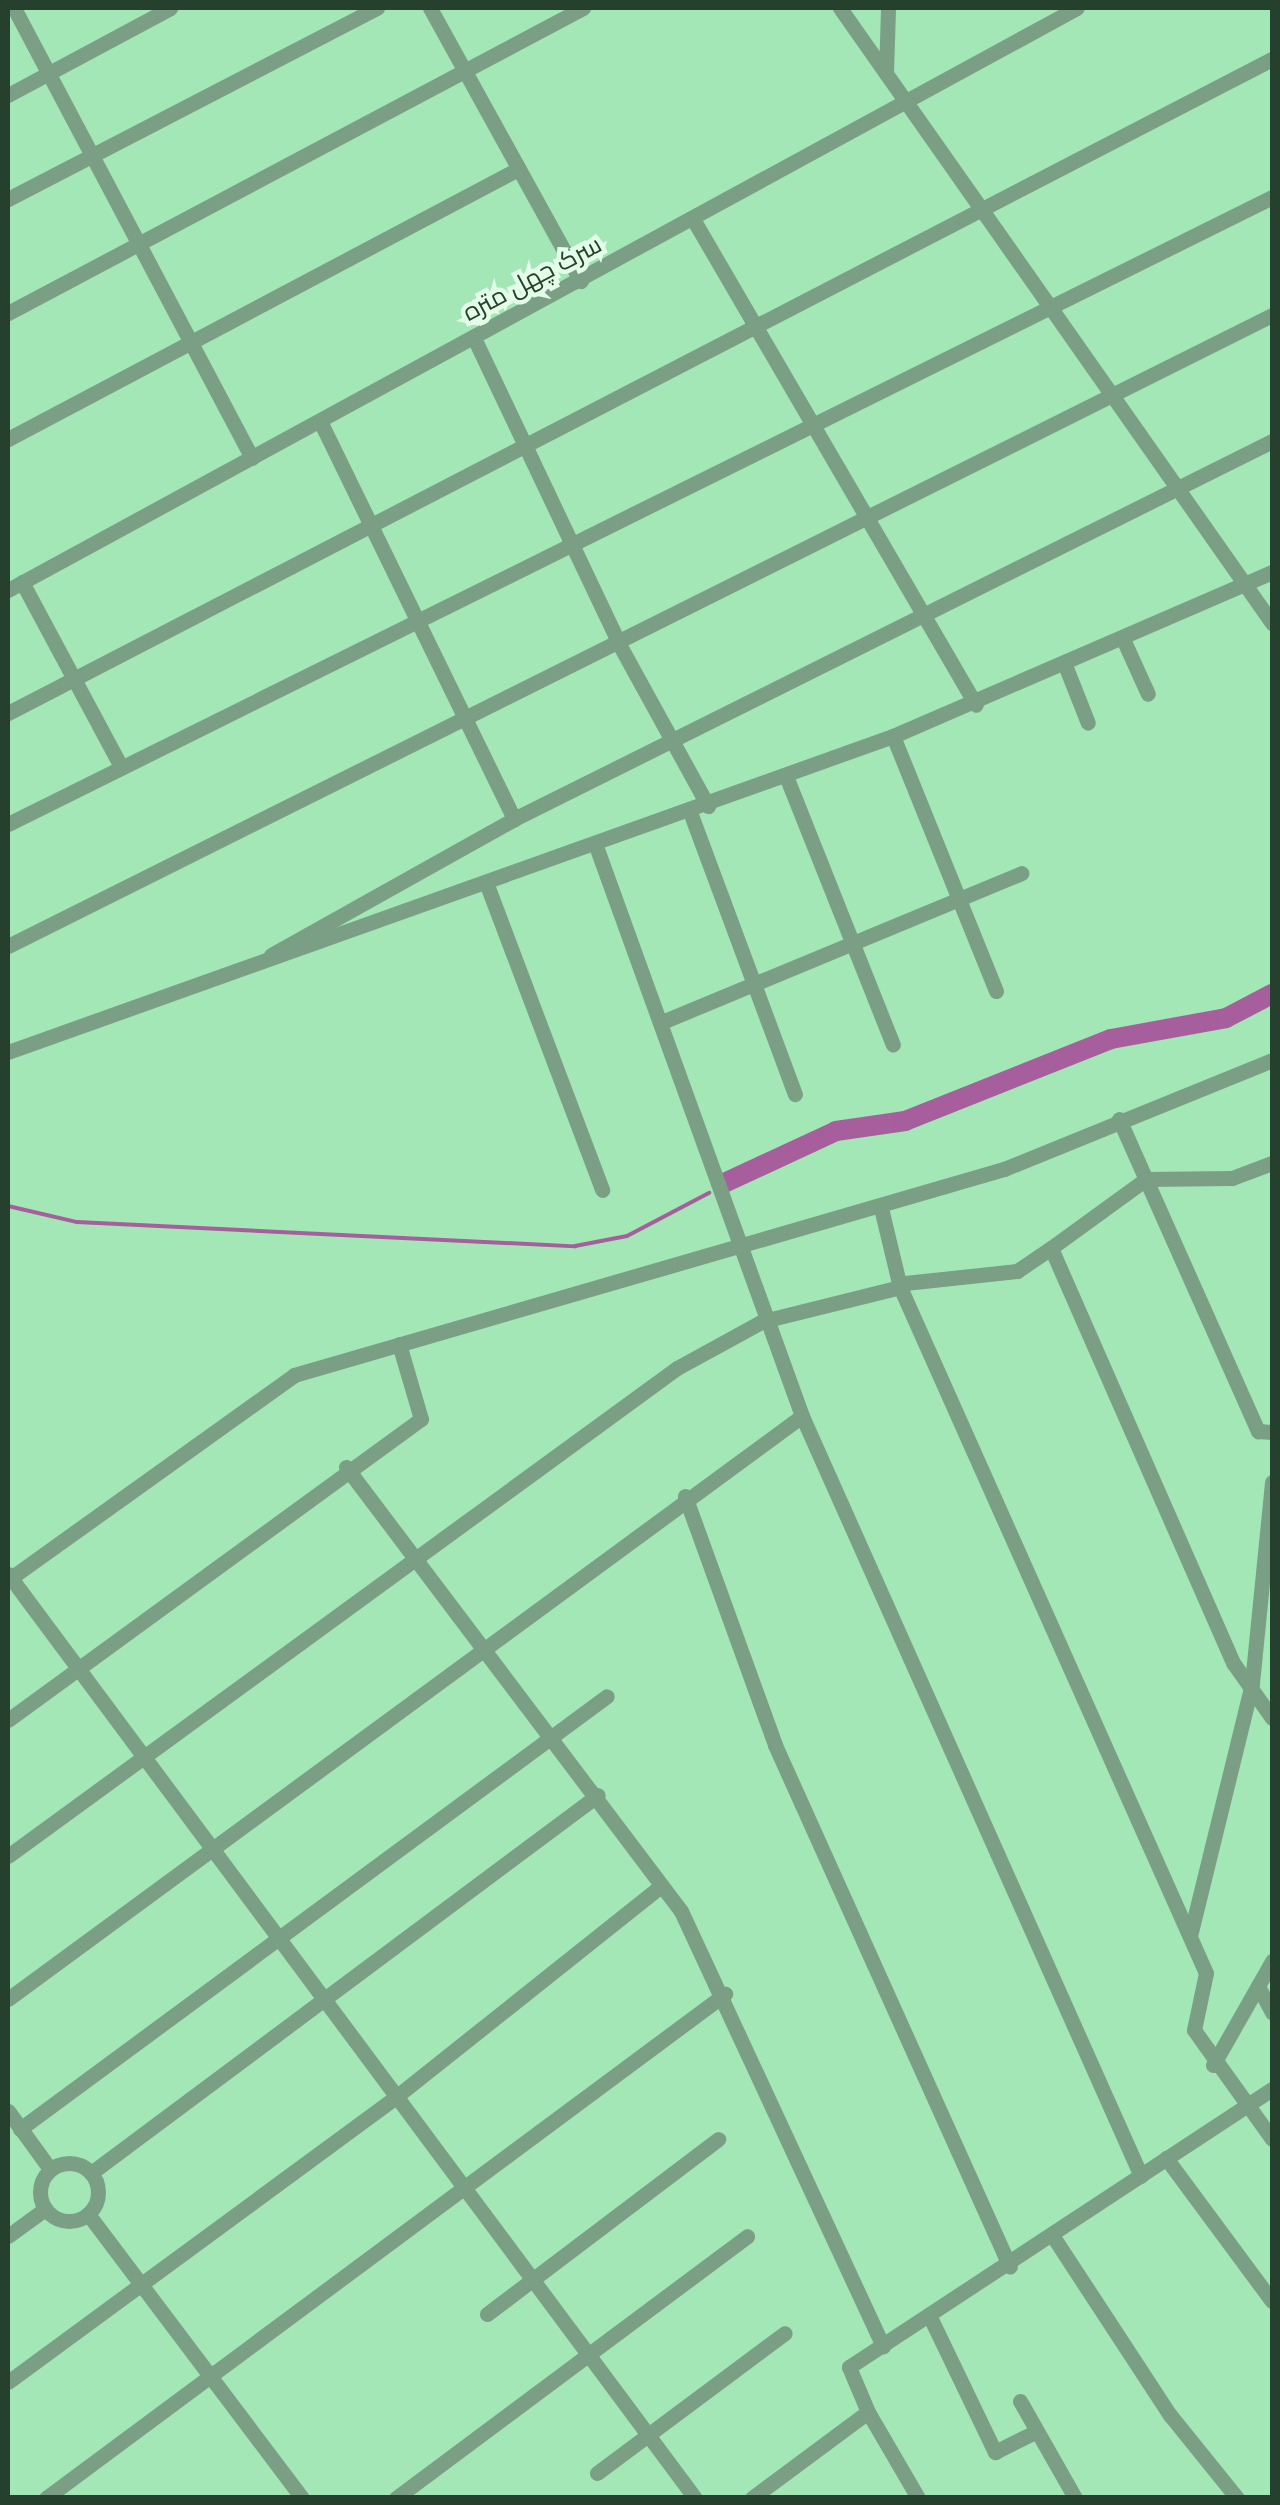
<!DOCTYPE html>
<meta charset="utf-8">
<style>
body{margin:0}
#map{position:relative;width:1280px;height:2505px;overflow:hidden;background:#a3e7b7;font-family:Figtree,Cairo,sans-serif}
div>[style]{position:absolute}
.stream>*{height:4px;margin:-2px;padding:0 2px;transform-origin:2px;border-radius:2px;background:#a75e9c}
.river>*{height:20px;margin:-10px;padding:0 10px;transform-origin:10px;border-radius:10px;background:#a75e9c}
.minor>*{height:15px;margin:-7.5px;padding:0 7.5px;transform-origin:7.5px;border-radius:7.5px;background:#7a9f84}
.minor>.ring{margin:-7.5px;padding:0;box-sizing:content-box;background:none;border:15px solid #7a9f84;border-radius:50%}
span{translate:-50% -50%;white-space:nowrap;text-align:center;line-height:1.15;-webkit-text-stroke:9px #e3fde9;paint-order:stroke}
.street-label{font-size:25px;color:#25412d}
.frame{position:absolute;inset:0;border:10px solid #25412d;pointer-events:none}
</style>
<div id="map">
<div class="stream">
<i style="left:8px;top:1206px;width:71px;rotate:13.1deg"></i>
<i style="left:77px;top:1222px;width:499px;rotate:2.8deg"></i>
<i style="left:575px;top:1246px;width:53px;rotate:-10.9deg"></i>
<i style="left:627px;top:1236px;width:93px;rotate:-27.7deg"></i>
</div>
<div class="river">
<i style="left:722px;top:1184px;width:126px;rotate:-24.9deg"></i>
<i style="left:836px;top:1131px;width:70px;rotate:-8.2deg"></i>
<i style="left:905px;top:1121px;width:222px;rotate:-21.7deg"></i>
<i style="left:1111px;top:1039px;width:117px;rotate:-10.3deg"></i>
<i style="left:1226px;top:1018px;width:52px;rotate:-27.6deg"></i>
</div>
<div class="minor">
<i style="left:14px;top:8px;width:509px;rotate:62.13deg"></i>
<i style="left:430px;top:8px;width:312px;rotate:61.1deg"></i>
<i style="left:840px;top:8px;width:752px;rotate:54.91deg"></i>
<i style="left:886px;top:73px;width:65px;rotate:-88.2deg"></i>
<i style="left:8px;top:95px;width:184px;rotate:-28.2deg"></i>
<i style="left:8px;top:199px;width:416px;rotate:-27.4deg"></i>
<i style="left:693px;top:219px;width:562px;rotate:59.79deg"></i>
<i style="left:8px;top:313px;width:651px;rotate:-27.94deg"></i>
<i style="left:474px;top:338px;width:339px;rotate:64.6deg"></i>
<i style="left:619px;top:644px;width:185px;rotate:61.2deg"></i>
<i style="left:320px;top:421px;width:443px;rotate:64deg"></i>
<i style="left:8px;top:439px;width:577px;rotate:-27.9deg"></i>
<i style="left:22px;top:582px;width:210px;rotate:61.8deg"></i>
<i style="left:8px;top:590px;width:1217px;rotate:-28.57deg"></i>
<i style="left:1123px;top:639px;width:60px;rotate:65.6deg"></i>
<i style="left:1065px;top:665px;width:62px;rotate:68.4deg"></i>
<i style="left:8px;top:713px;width:1423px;rotate:-27.36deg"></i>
<i style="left:893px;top:736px;width:275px;rotate:68deg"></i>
<i style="left:786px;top:776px;width:289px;rotate:68.3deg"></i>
<i style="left:690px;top:812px;width:301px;rotate:69.6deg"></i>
<i style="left:8px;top:824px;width:1411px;rotate:-26.38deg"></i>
<i style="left:596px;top:846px;width:606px;rotate:70.13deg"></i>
<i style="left:802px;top:1416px;width:832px;rotate:65.96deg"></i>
<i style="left:487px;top:885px;width:326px;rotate:69.3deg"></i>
<i style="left:8px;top:946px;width:1413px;rotate:-26.53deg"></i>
<i style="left:271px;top:955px;width:278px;rotate:-29.2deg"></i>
<i style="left:514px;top:819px;width:847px;rotate:-26.5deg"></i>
<i style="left:662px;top:1022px;width:389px;rotate:-22.5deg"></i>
<i style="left:8px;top:1052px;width:940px;rotate:-19.65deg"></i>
<i style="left:893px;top:736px;width:413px;rotate:-23.4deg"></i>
<i style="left:1119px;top:1119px;width:342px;rotate:66deg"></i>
<i style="left:1258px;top:1431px;width:14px;rotate:4deg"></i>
<i style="left:881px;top:1208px;width:81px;rotate:76.5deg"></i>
<i style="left:900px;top:1287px;width:751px;rotate:65.96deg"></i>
<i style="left:1206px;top:1973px;width:58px;rotate:101.9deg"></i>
<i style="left:1194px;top:2030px;width:134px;rotate:54.4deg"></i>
<i style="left:1051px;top:1248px;width:117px;rotate:-36deg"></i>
<i style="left:1146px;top:1179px;width:86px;rotate:-0.7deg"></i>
<i style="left:1232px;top:1178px;width:43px;rotate:-20.6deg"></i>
<i style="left:905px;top:1283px;width:113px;rotate:-6.1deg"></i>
<i style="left:1017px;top:1271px;width:41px;rotate:-34.1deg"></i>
<i style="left:1051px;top:1248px;width:454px;rotate:66.3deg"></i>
<i style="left:1234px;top:1664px;width:66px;rotate:54.9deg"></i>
<i style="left:346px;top:1467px;width:556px;rotate:52.97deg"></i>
<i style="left:681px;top:1911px;width:480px;rotate:65.1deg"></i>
<i style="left:685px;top:1496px;width:265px;rotate:70.1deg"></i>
<i style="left:775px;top:1745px;width:572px;rotate:65.76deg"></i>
<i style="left:8px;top:1574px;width:1151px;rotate:53.37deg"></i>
<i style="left:8px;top:1580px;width:352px;rotate:-35.6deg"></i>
<i style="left:294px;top:1375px;width:739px;rotate:-16.18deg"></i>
<i style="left:1004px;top:1169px;width:289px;rotate:-22.1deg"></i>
<i style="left:8px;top:1720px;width:511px;rotate:-36.09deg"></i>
<i style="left:421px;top:1419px;width:78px;rotate:-106.3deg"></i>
<i style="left:8px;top:1856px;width:828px;rotate:-36.11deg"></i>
<i style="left:677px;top:1368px;width:98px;rotate:-28.7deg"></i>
<i style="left:763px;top:1321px;width:141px;rotate:-13.9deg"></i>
<i style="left:1190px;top:1936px;width:260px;rotate:-76.2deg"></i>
<i style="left:1252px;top:1683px;width:202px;rotate:-84.3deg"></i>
<i style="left:1258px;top:1986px;width:30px;rotate:62deg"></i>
<i style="left:8px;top:1999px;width:985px;rotate:-36.29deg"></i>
<i style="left:1213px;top:2065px;width:120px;rotate:-60.4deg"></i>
<i style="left:8px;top:2111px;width:72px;rotate:54.1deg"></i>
<i style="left:20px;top:2129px;width:729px;rotate:-36.41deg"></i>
<i style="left:1166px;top:2158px;width:178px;rotate:53.5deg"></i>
<i class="ring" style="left:40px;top:2163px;width:43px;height:43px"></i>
<i style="left:91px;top:2173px;width:632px;rotate:-36.71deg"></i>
<i style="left:88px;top:2214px;width:356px;rotate:53deg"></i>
<i style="left:8px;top:2236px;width:46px;rotate:-36.1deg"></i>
<i style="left:1054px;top:2238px;width:212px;rotate:56.8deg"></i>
<i style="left:1170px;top:2415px;width:107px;rotate:51.1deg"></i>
<i style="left:487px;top:2314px;width:290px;rotate:-37.1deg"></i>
<i style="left:930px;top:2317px;width:150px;rotate:64.3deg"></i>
<i style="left:995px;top:2452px;width:45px;rotate:-26.6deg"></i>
<i style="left:8px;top:2382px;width:483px;rotate:-36.3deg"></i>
<i style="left:397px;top:2096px;width:337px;rotate:-38.5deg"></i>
<i style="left:1020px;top:2401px;width:112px;rotate:60.4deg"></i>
<i style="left:868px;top:2412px;width:99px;rotate:59.8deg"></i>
<i style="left:597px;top:2473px;width:234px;rotate:-36.7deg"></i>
<i style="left:46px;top:2498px;width:846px;rotate:-36.59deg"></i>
<i style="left:396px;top:2498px;width:438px;rotate:-36.7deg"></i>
<i style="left:752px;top:2498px;width:144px;rotate:-36.6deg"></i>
<i style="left:868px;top:2412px;width:49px;rotate:-112.9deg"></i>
<i style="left:849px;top:2367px;width:506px;rotate:-33.31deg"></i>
</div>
<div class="street-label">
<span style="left:532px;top:278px;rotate:-28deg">سرک چهل متره</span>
</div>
<div class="frame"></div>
</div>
